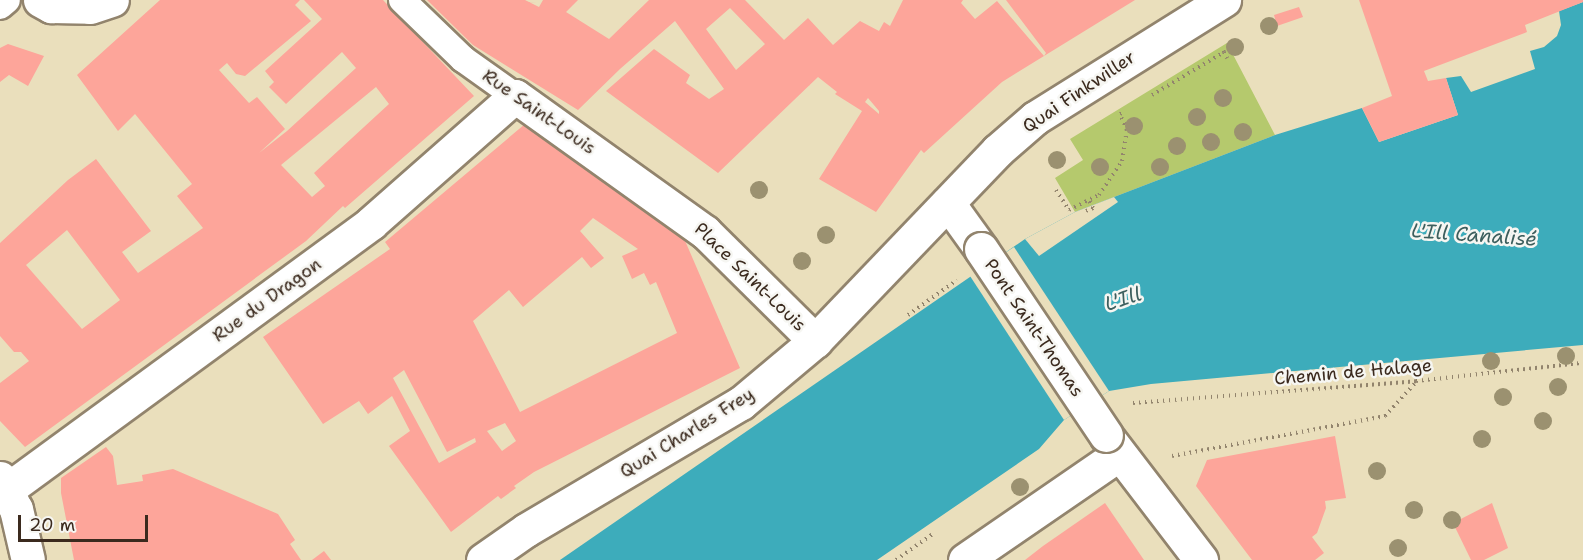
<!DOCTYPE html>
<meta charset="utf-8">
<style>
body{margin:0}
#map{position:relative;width:1583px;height:560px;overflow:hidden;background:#eadfbc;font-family:"Shantell Sans",sans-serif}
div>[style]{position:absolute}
.green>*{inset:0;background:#b5c96d}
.water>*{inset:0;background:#3dacbb}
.pier>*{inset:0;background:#eadfbc}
.building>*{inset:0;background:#fda59a}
.path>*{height:4px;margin-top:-2px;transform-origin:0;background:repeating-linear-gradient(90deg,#92846d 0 1.5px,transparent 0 6px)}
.roads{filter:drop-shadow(2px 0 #92846d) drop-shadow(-2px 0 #92846d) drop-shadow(0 2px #92846d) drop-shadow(0 -2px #92846d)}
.service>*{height:26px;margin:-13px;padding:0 13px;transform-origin:13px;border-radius:13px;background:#fff}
.minor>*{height:33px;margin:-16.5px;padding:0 16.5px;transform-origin:16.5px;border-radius:16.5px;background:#fff}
.tertiary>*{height:33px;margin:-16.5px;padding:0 16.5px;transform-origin:16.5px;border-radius:16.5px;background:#fff}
.bridges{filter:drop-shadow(2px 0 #92846d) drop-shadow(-2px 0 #92846d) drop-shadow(0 2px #92846d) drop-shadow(0 -2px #92846d)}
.minor-bridge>*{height:33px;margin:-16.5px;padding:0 16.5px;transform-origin:16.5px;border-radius:16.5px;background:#fff}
.trees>*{width:18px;height:18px;margin:-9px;border-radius:50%;background:#9b9170}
span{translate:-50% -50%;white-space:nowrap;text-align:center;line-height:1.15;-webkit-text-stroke:5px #f6f6f2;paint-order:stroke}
.street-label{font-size:18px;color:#3b2a1e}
.water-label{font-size:20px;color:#3c5e5d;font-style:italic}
.scale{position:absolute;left:18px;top:515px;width:130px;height:27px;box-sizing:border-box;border:3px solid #3b2a1e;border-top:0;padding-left:8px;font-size:18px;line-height:21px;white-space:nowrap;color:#3b2a1e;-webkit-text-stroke:4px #f6f6f2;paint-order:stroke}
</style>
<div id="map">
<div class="green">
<i style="clip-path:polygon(1227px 43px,1275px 135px,1075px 212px,1055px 178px,1083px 160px,1070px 139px)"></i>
</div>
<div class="water">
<i style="clip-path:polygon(1583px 2px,1583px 345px,1151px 384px,1109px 391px,1064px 420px,1039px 449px,877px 560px,560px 560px,1025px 239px,1075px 212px,1275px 135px,1362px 108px,1379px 142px,1458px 115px,1446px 78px,1461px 76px,1471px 92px,1535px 69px,1530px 51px,1544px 47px,1557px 36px,1561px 25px,1559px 11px)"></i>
</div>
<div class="pier">
<i style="clip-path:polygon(1114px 197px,1118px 202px,1039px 256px,1025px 239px,1075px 212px)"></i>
<i style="clip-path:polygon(1014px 247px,1109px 391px,1064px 420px,970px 276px)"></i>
</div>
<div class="building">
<i style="clip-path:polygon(evenodd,160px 0,300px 0,295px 5px,311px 21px,245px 76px,236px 74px,227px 63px,219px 70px,249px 103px,257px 97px,285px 129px,259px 153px,287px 131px,356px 68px,342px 52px,286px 104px,269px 87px,274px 82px,265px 71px,322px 19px,304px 0,383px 0,474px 96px,345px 208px,343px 206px,306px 241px,25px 447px,0 421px,0 383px,29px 361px,21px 352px,14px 352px,0 336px,0 243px,68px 180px,96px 159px,151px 231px,122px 252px,138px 273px,203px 228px,177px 196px,192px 184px,135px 114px,118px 131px,77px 75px,160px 0,376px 87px,389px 104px,314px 173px,325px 186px,312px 197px,281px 165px,376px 87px,160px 0,67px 230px,120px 300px,82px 329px,26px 265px,67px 230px)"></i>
<i style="clip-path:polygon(evenodd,427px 0,525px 0,539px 7px,543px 0,578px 0,566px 12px,609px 39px,649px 0,745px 0,784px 40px,808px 18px,833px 45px,860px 21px,879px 31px,884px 22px,890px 26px,903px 0,963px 0,961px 3px,975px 19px,997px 1px,1044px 56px,1002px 82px,924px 153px,921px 150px,876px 212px,819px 179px,862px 111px,835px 94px,837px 92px,818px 77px,718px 173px,606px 91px,654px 49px,690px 75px,686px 83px,709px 99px,724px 89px,675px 21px,620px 69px,578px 110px,473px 45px,427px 0,730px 8px,765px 44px,736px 70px,706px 29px,730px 8px,427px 0,868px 98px,879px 111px,879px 114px,865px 102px,868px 98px)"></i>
<i style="clip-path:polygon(1006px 0,1135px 0,1044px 56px,1046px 53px)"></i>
<i style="clip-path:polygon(1359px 0,1583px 0,1583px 2px,1525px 25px,1527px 32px,1424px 71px,1428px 81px,1446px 78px,1458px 115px,1379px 142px,1362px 108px,1392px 96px)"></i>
<i style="clip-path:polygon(1299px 7px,1303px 17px,1277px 26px,1274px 15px)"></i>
<i style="clip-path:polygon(8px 44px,44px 56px,28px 86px,9px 75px,0 82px,0 48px)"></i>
<i style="clip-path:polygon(evenodd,525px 124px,683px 236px,740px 368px,534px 472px,514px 486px,516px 488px,501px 499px,498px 496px,451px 532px,389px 446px,410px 431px,392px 396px,368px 414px,359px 401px,323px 424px,263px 337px,390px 249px,385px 242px,525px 124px,593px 218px,638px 249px,622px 256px,632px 279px,644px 273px,650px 285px,656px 282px,677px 333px,520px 412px,473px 321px,509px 290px,523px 307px,582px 257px,591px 268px,604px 258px,580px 231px,593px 218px,525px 124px,404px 370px,447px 452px,475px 438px,476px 442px,439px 463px,393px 378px,404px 370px,525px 124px,505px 423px,516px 441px,502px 451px,487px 431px,505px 423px)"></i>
<i style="clip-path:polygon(1335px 436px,1346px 498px,1325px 501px,1326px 508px,1317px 533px,1312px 537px,1324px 553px,1315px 560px,1252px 560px,1196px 486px,1207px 460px)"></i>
<i style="clip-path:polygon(106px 447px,113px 456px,117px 485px,143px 481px,142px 475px,173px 469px,278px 514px,295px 540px,290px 544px,301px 560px,74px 560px,61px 493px,61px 478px)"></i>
<i style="clip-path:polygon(1105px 503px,1144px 560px,1025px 560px,1043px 546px)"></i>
<i style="clip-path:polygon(1492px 503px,1508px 548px,1484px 560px,1471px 560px,1453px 523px)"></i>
<i style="clip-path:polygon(324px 551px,331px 560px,312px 560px)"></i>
</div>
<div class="path">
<i style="left:1224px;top:52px;width:7px;rotate:63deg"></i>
<i style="left:1152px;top:95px;width:84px;rotate:-30.8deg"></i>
<i style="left:1224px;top:52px;width:4px;rotate:-117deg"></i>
<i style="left:1056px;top:190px;width:24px;rotate:57deg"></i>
<i style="left:1069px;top:210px;width:34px;rotate:-27deg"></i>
<i style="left:1099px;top:195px;width:41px;rotate:-55.9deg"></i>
<i style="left:1122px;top:161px;width:31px;rotate:-81deg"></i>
<i style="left:1127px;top:130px;width:17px;rotate:-114deg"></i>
<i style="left:1120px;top:114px;width:2px;rotate:-27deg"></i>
<i style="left:1086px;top:211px;width:8px;rotate:-23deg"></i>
<i style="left:1093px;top:208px;width:9px;rotate:-117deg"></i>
<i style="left:908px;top:315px;width:60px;rotate:-35.5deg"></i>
<i style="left:1133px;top:403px;width:284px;rotate:-4.4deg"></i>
<i style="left:1416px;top:381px;width:168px;rotate:-6.2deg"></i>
<i style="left:1172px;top:456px;width:217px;rotate:-10.6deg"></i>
<i style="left:1385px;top:416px;width:46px;rotate:-47.6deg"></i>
<i style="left:896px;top:560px;width:47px;rotate:-35.4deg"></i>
</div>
<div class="roads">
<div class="service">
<i style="left:402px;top:0;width:85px;rotate:44deg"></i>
<i style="left:463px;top:59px;width:64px;rotate:35.4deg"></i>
<i style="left:0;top:6px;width:9px;rotate:-41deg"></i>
</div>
<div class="minor">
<i style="left:40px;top:0;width:13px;rotate:29deg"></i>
<i style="left:51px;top:6px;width:39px;rotate:1deg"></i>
<i style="left:90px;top:7px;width:23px;rotate:-18deg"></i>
<i style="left:948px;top:203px;width:57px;rotate:54.3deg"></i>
<i style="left:1107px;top:437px;width:155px;rotate:52.6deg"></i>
<i style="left:0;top:478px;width:35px;rotate:63deg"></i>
<i style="left:16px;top:509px;width:52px;rotate:76.8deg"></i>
<i style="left:8px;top:489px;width:450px;rotate:-36.2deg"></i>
<i style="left:371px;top:223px;width:192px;rotate:-41.4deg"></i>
<i style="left:515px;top:96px;width:234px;rotate:35.6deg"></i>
<i style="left:705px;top:232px;width:155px;rotate:44.7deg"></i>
<i style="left:965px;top:560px;width:187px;rotate:-34.5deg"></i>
</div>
<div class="tertiary">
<i style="left:483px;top:560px;width:52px;rotate:-34.9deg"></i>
<i style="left:526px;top:530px;width:250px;rotate:-30.6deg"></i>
<i style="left:741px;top:403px;width:97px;rotate:-40deg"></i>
<i style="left:815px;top:341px;width:263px;rotate:-46.2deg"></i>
<i style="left:997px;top:151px;width:50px;rotate:-41deg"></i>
<i style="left:1035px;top:118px;width:223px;rotate:-32deg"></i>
</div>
</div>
<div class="bridges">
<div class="minor-bridge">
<i style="left:981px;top:249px;width:224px;rotate:56.1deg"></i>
</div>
</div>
<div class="trees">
<i style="left:1269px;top:26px"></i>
<i style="left:1235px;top:47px"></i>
<i style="left:1223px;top:98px"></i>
<i style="left:1197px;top:117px"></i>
<i style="left:1134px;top:126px"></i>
<i style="left:1243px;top:132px"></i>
<i style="left:1211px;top:142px"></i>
<i style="left:1177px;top:146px"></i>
<i style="left:1057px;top:160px"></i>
<i style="left:1100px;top:167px"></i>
<i style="left:1160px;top:167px"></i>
<i style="left:759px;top:190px"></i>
<i style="left:826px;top:235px"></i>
<i style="left:802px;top:261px"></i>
<i style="left:1566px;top:356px"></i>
<i style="left:1491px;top:361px"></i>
<i style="left:1558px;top:387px"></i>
<i style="left:1503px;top:397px"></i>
<i style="left:1543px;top:421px"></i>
<i style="left:1482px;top:439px"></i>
<i style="left:1377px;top:471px"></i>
<i style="left:1020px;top:487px"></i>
<i style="left:1414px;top:510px"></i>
<i style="left:1452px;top:520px"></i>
<i style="left:1398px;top:548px"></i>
</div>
<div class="street-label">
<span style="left:1079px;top:92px;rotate:-34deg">Quai Finkwiller</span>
<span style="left:539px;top:112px;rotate:35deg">Rue Saint-Louis</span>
<span style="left:750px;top:277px;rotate:44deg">Place Saint-Louis</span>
<span style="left:267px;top:300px;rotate:-36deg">Rue du Dragon</span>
<span style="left:1034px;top:328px;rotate:56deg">Pont Saint-Thomas</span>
<span style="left:1353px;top:372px;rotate:-5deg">Chemin de Halage</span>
<span style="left:687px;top:433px;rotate:-32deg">Quai Charles Frey</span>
</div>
<div class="water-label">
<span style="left:1474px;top:235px;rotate:4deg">L'Ill Canalisé</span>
<span style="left:1123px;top:299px;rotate:-18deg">L'Ill</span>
</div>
<div class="scale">20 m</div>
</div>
